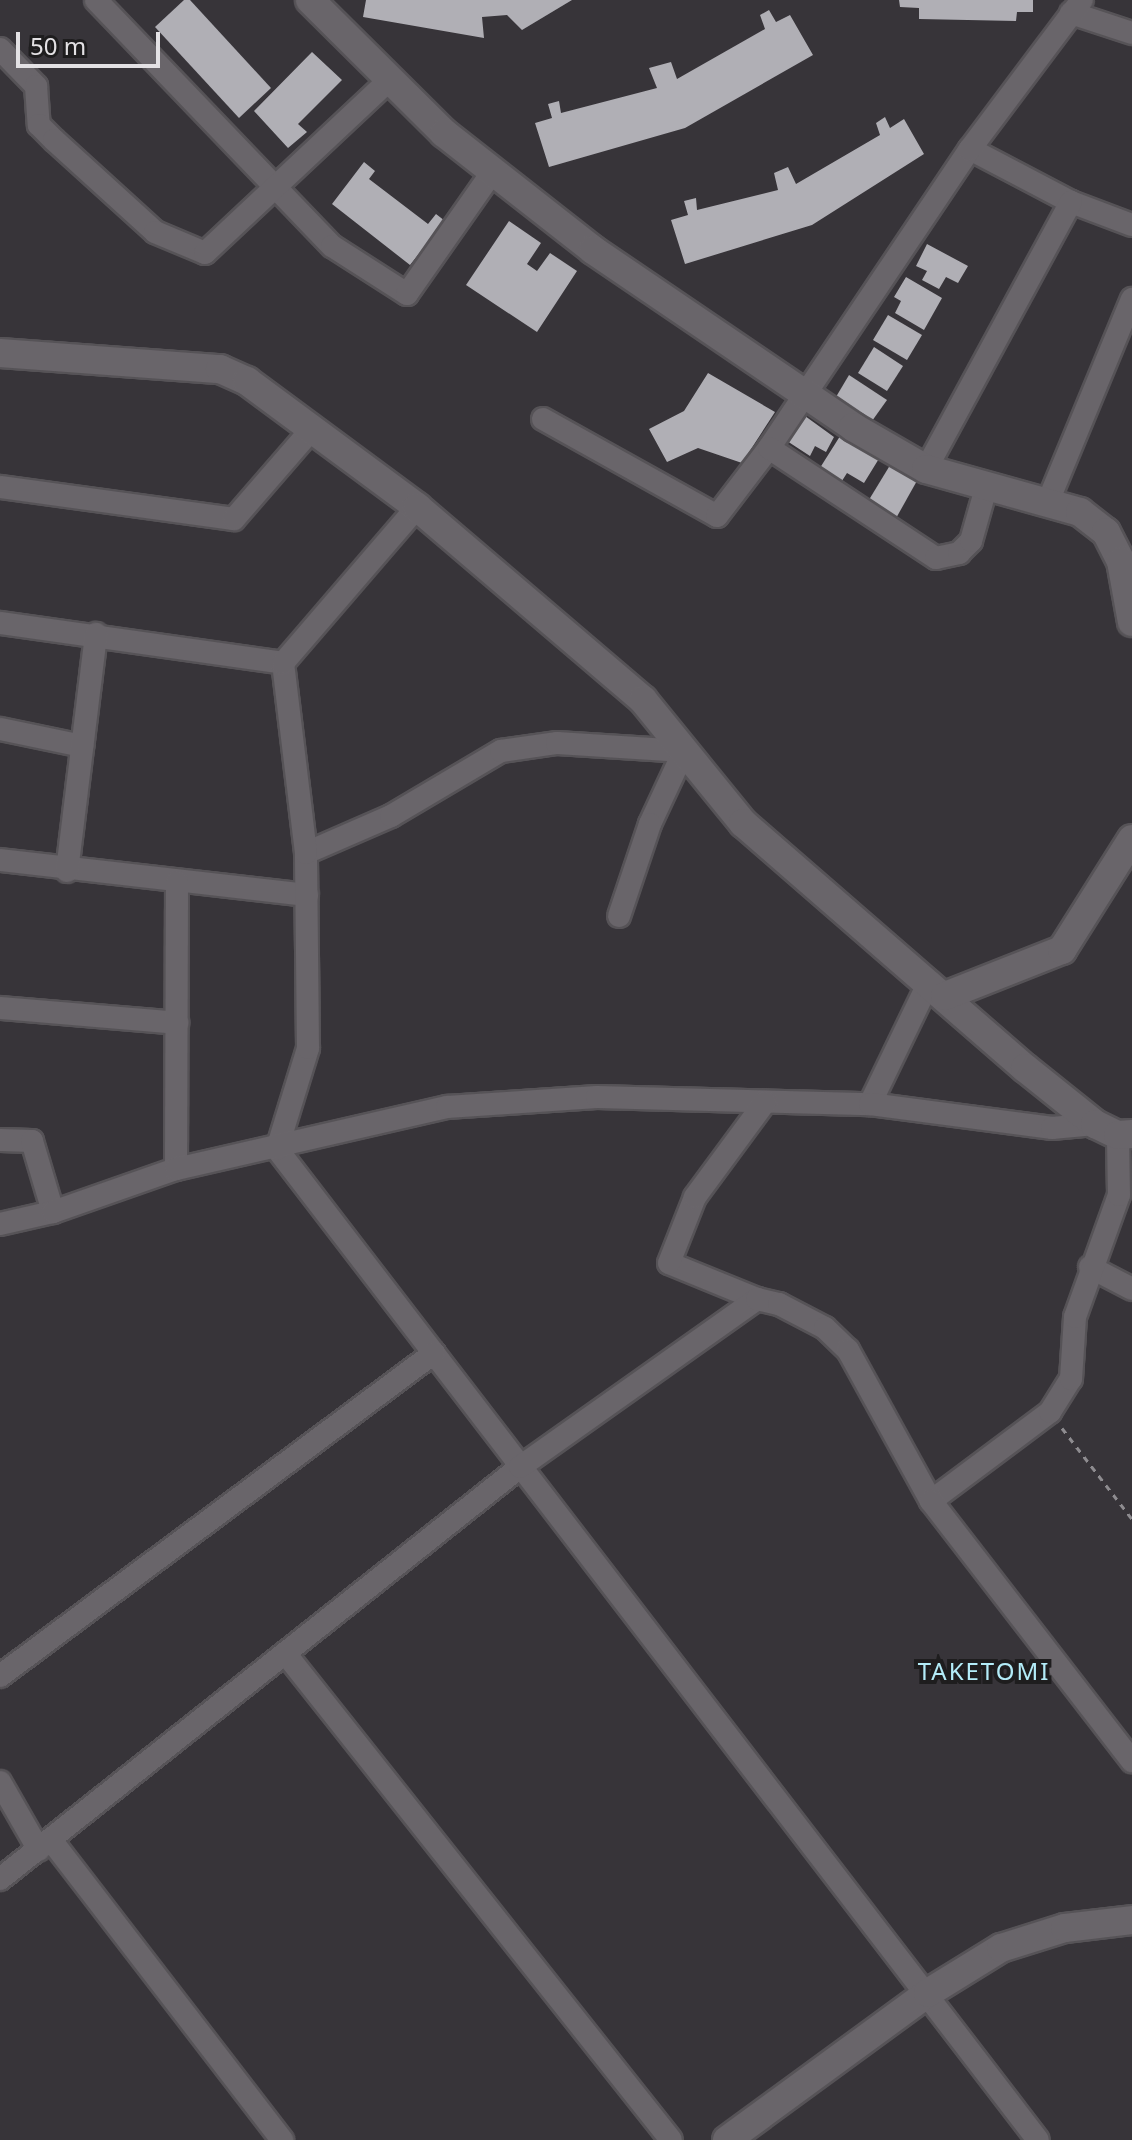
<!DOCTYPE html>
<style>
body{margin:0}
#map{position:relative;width:1132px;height:2140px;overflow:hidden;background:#373439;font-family:"Noto Sans",sans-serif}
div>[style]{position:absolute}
.building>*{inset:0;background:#b0afb5}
.path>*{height:3px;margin-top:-1.5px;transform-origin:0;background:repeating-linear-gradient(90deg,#8e8c90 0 6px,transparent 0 12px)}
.roads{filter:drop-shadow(2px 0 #565357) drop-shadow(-2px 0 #565357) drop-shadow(0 2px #565357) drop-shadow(0 -2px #565357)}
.minor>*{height:22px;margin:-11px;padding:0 11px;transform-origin:11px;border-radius:11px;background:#69656a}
.tertiary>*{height:28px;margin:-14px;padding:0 14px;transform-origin:14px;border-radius:14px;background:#69656a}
span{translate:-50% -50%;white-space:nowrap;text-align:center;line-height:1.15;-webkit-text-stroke:8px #1e1d1e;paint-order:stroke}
.quarter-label{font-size:24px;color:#b3ecf8;letter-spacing:2px}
.scale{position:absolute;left:16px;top:32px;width:144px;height:36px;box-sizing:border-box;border:4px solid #e3e1e4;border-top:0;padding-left:10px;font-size:24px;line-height:28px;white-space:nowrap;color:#e3e1e4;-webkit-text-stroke:6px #1e1d1e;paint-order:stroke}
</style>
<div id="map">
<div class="building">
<i style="clip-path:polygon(184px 0,190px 0,271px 88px,239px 118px,155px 27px)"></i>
<i style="clip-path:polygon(366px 0,572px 0,522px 30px,507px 15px,482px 17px,484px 38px,363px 17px)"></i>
<i style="clip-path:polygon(899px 0,1033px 0,1033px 12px,1017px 12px,1016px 21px,919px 19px,919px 8px,900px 7px)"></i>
<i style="clip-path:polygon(769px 10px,776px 22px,790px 15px,813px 55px,685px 128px,549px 167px,535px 123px,552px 118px,548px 104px,559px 101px,561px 113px,657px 88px,649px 68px,671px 62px,677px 79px,765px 29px,760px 15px)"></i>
<i style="clip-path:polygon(312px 52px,342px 80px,298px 124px,307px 132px,288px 148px,254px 111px)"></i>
<i style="clip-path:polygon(885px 117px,890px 128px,904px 119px,924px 154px,812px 225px,685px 264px,671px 220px,688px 215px,684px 201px,696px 198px,697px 210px,778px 190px,774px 173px,788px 167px,796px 184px,880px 135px,876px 123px)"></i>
<i style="clip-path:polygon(364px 162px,375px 171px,369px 179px,428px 224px,436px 214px,445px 221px,410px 265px,332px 204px)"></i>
<i style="clip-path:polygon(509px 221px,541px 243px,527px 264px,537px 271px,550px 253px,577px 271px,537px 332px,466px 285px)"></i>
<i style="clip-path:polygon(927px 244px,968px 266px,958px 283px,946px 277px,939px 289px,922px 280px,927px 271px,916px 266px)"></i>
<i style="clip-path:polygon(906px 277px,942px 298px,924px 330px,895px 313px,901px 301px,894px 297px)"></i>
<i style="clip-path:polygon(888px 315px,922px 335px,907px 360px,873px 340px)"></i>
<i style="clip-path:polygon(874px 347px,903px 366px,887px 391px,858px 373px)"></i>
<i style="clip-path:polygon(708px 373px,775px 412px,742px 463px,698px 448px,667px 462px,649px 429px,684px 411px)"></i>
<i style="clip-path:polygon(849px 375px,887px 400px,872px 421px,833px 402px)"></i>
<i style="clip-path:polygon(805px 416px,834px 437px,826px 452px,815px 446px,810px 456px,787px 441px)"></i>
<i style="clip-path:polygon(842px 433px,880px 457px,864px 483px,847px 473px,840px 484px,818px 471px)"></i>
<i style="clip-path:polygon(892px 462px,918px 479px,895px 520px,867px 503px)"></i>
</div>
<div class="path">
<i style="left:1062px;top:1428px;width:115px;rotate:52.4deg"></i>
</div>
<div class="roads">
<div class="minor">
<i style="left:96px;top:0;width:341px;rotate:46.2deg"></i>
<i style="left:332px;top:246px;width:89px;rotate:32.6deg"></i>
<i style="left:407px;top:294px;width:150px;rotate:-55deg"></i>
<i style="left:1071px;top:13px;width:64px;rotate:18.2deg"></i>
<i style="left:0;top:49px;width:52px;rotate:45.8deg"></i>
<i style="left:36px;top:86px;width:39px;rotate:86deg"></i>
<i style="left:39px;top:125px;width:21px;rotate:45deg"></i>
<i style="left:54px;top:140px;width:137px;rotate:42.3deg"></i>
<i style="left:155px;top:232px;width:54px;rotate:22.8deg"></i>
<i style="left:205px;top:253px;width:251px;rotate:-43.2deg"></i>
<i style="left:970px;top:149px;width:114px;rotate:27.7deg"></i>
<i style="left:1071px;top:202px;width:65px;rotate:20.7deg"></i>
<i style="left:543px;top:419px;width:199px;rotate:29.1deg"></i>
<i style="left:717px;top:516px;width:86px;rotate:-52.6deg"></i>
<i style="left:769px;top:448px;width:360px;rotate:-56.1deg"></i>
<i style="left:970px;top:149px;width:186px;rotate:-53.1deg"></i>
<i style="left:769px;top:448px;width:200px;rotate:33.4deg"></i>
<i style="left:936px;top:558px;width:24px;rotate:-12deg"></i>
<i style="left:959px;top:553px;width:17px;rotate:-45deg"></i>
<i style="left:971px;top:541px;width:55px;rotate:-74.2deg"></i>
<i style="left:926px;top:469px;width:304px;rotate:-61.5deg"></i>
<i style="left:0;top:487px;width:236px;rotate:7.8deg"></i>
<i style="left:234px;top:519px;width:119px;rotate:-49.1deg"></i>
<i style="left:1047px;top:504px;width:222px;rotate:-67.5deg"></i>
<i style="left:0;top:623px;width:286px;rotate:8deg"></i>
<i style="left:0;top:729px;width:84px;rotate:11.7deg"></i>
<i style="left:306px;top:853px;width:93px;rotate:-23.5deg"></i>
<i style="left:391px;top:816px;width:128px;rotate:-30.6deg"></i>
<i style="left:501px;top:751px;width:57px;rotate:-8.1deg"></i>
<i style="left:557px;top:743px;width:127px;rotate:3.6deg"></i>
<i style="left:684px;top:751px;width:81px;rotate:115deg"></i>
<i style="left:650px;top:824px;width:97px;rotate:108.6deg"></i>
<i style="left:0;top:860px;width:309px;rotate:6.5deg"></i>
<i style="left:67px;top:871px;width:239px;rotate:-83deg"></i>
<i style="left:0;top:1008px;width:178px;rotate:4.8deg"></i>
<i style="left:870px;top:1104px;width:136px;rotate:-64.2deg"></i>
<i style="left:0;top:1140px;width:32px;rotate:2deg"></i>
<i style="left:32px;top:1141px;width:74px;rotate:73.5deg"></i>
<i style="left:277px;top:1149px;width:1249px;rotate:52.48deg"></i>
<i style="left:277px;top:1149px;width:106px;rotate:-72.9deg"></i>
<i style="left:308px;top:1048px;width:195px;rotate:-90.6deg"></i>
<i style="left:306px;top:853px;width:191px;rotate:-96.9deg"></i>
<i style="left:283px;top:663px;width:206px;rotate:-49.3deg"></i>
<i style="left:176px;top:1169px;width:287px;rotate:-89.8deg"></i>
<i style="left:0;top:1224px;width:54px;rotate:-12.8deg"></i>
<i style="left:53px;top:1212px;width:130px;rotate:-19.3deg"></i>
<i style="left:176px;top:1169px;width:278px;rotate:-12.9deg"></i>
<i style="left:447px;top:1107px;width:150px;rotate:-3.8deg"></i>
<i style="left:597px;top:1097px;width:273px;rotate:1.5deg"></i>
<i style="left:870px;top:1104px;width:184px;rotate:7.5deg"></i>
<i style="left:1052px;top:1128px;width:43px;rotate:-5.3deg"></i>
<i style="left:1090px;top:1267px;width:47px;rotate:27.6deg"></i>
<i style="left:757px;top:1299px;width:95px;rotate:-157.8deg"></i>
<i style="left:669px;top:1263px;width:71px;rotate:-68.5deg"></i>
<i style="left:695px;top:1197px;width:118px;rotate:-53.6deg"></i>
<i style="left:931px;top:1501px;width:149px;rotate:-36.8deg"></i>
<i style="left:1050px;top:1412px;width:39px;rotate:-58deg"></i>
<i style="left:1071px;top:1379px;width:62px;rotate:-86.3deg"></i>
<i style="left:1075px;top:1317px;width:130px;rotate:-70.2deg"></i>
<i style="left:1119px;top:1195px;width:60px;rotate:-91deg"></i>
<i style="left:285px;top:1653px;width:621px;rotate:51.6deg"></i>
<i style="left:0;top:1676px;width:541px;rotate:-36.66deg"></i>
<i style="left:0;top:1782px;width:78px;rotate:60.2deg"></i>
<i style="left:51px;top:1840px;width:379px;rotate:52.4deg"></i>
<i style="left:0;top:1879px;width:663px;rotate:-38.39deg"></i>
<i style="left:520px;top:1467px;width:291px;rotate:-35.3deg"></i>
<i style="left:757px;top:1299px;width:23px;rotate:13deg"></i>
<i style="left:779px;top:1304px;width:52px;rotate:27.6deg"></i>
<i style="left:825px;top:1328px;width:32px;rotate:44deg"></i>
<i style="left:848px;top:1350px;width:172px;rotate:61.2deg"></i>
<i style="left:931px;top:1501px;width:329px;rotate:52.3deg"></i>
</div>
<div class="tertiary">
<i style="left:310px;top:0;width:189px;rotate:44.8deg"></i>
<i style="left:444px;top:133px;width:189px;rotate:38.1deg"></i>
<i style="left:593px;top:250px;width:315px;rotate:34.2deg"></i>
<i style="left:853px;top:427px;width:84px;rotate:29.9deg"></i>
<i style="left:926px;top:469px;width:160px;rotate:15.6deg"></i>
<i style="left:1080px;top:512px;width:33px;rotate:38deg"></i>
<i style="left:1106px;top:532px;width:33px;rotate:63deg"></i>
<i style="left:1121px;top:561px;width:62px;rotate:79.8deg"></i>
<i style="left:0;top:353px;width:221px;rotate:4.2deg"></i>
<i style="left:220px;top:369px;width:30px;rotate:24deg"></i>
<i style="left:247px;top:381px;width:212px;rotate:36.5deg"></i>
<i style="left:417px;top:507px;width:297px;rotate:40.5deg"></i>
<i style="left:643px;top:700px;width:159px;rotate:50.9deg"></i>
<i style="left:743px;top:823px;width:374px;rotate:41deg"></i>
<i style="left:1025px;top:1068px;width:90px;rotate:38.7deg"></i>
<i style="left:1095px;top:1124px;width:25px;rotate:26deg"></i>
<i style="left:1118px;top:1135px;width:14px;rotate:-4deg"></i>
<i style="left:945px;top:996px;width:126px;rotate:-21.5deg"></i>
<i style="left:1062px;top:950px;width:131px;rotate:-57.8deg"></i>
<i style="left:727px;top:2140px;width:249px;rotate:-36.2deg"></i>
<i style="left:928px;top:1993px;width:86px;rotate:-31.7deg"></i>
<i style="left:1001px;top:1948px;width:67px;rotate:-17.4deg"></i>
<i style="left:1065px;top:1928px;width:67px;rotate:-6.8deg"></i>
</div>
</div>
<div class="quarter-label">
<span style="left:984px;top:1671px">TAKETOMI</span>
</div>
<div class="scale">50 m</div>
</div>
